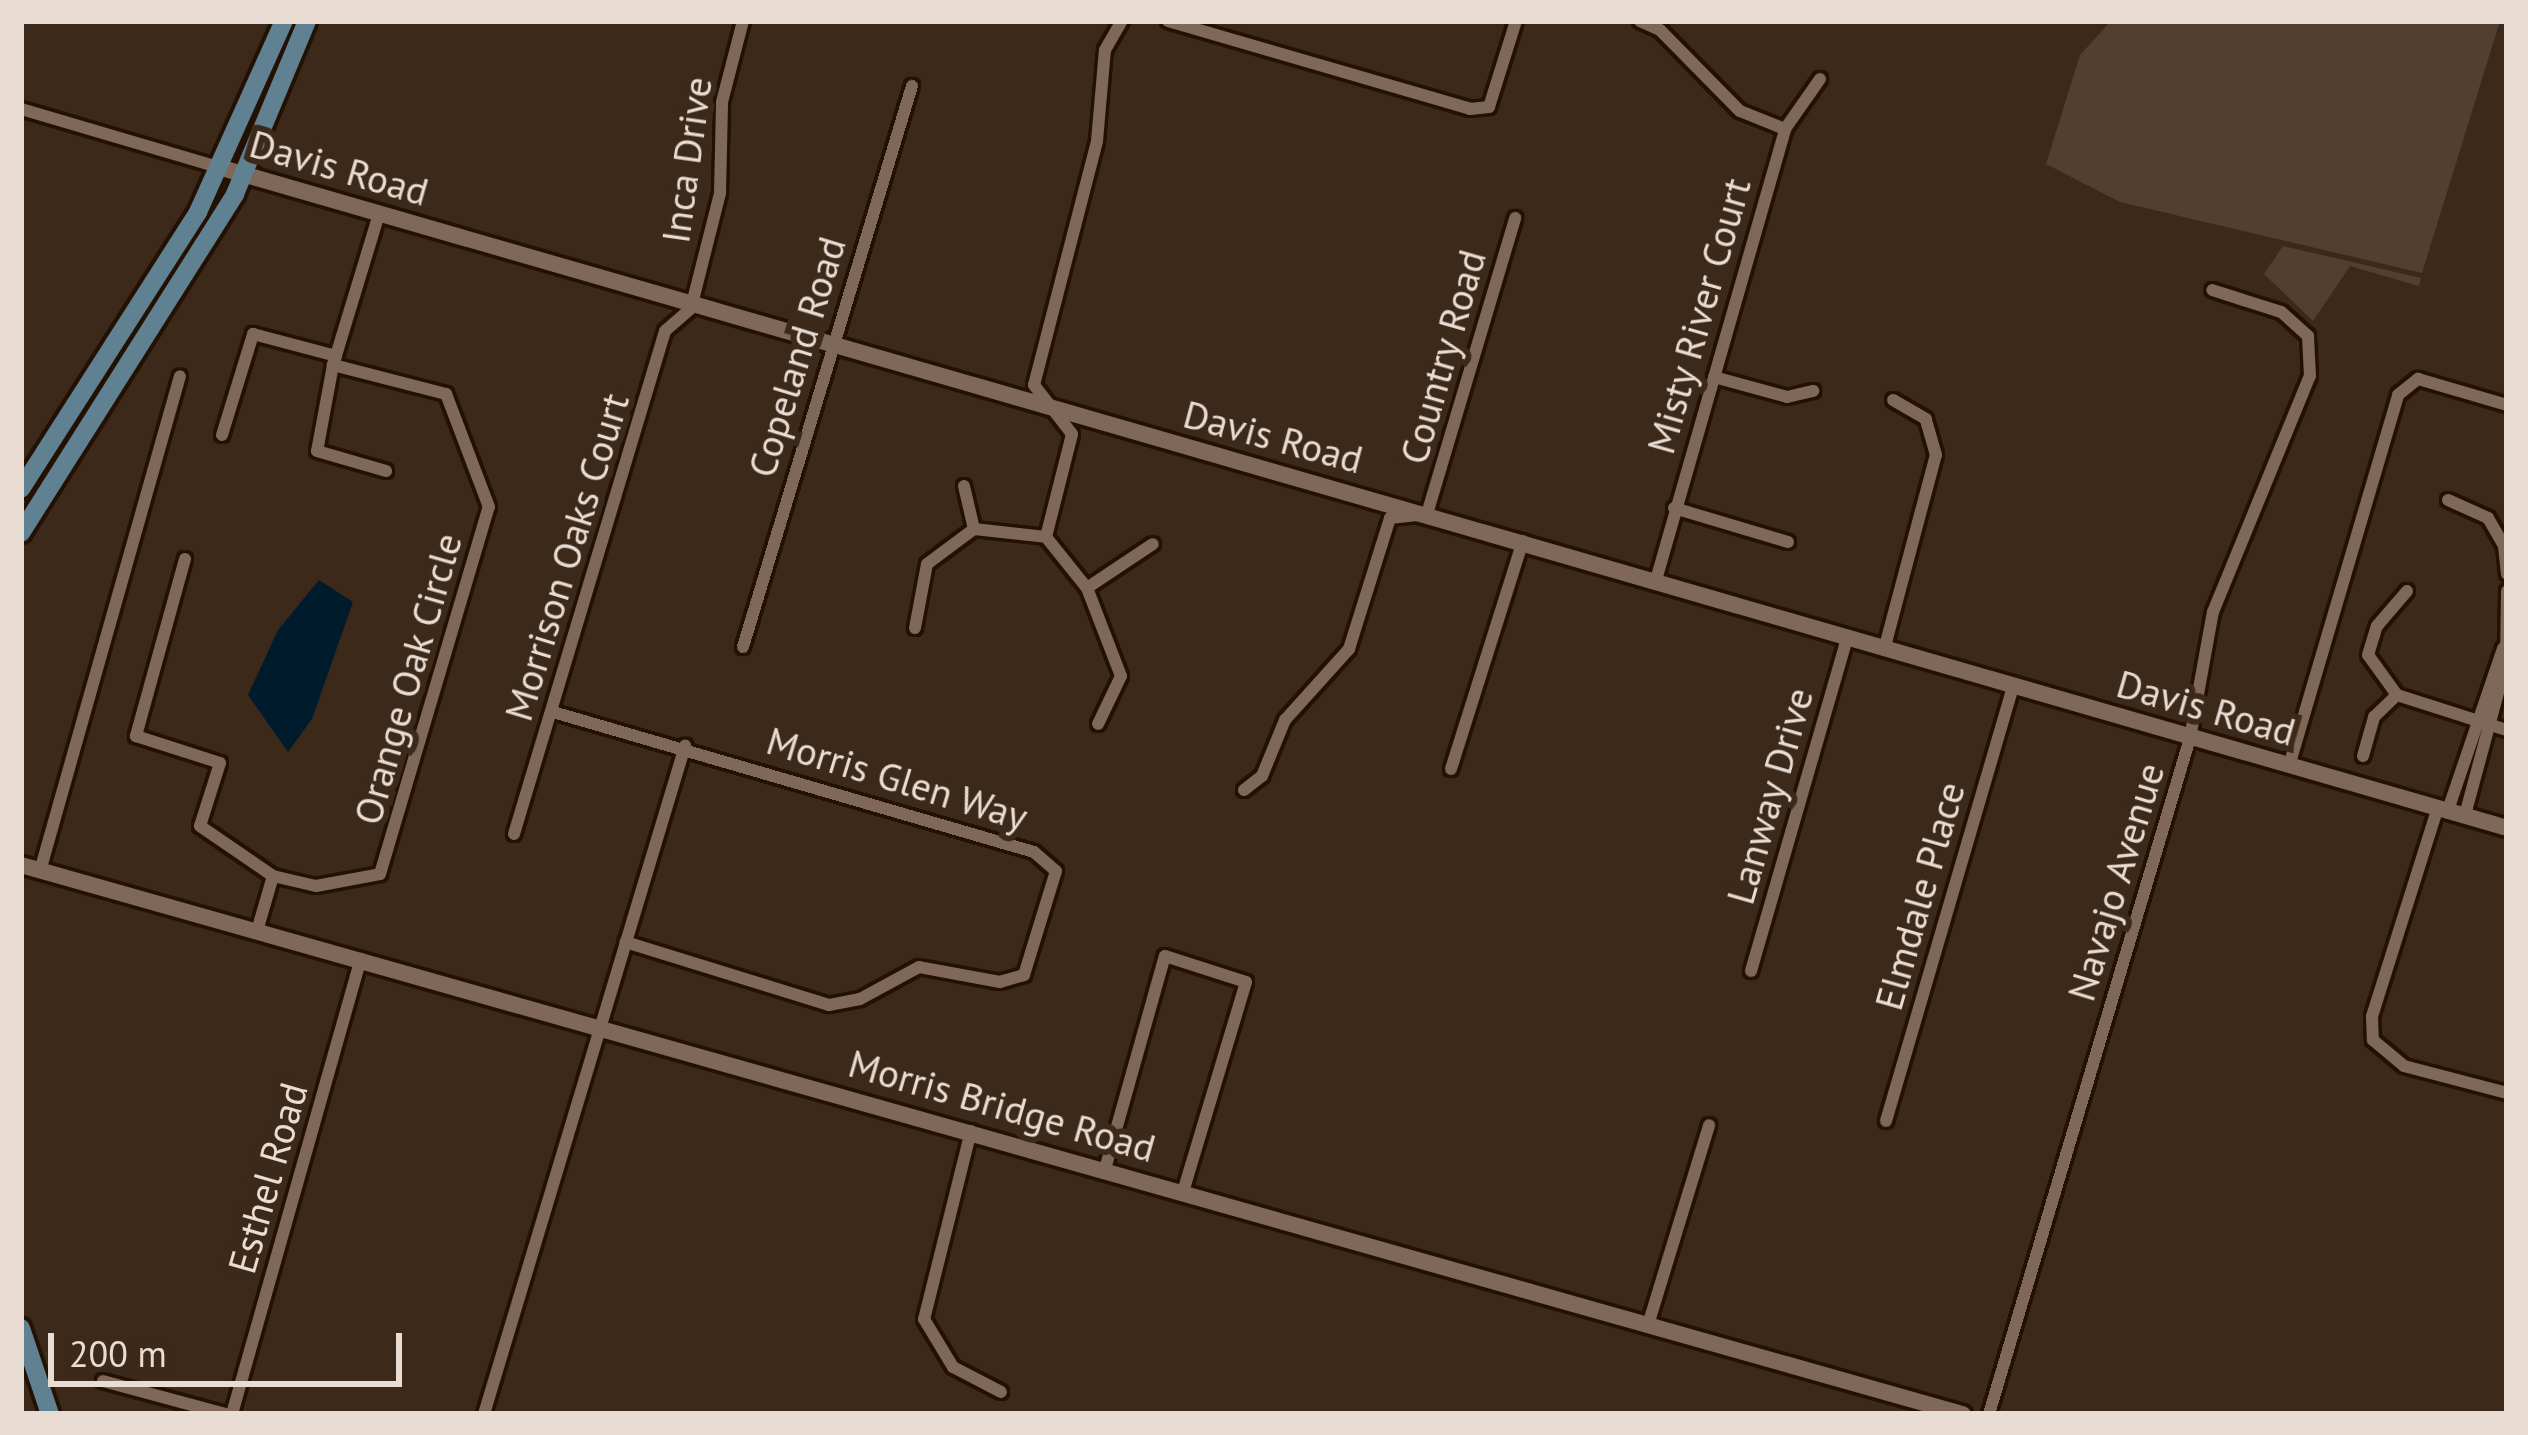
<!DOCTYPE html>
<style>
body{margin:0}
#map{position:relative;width:2528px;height:1435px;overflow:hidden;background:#3c2919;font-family:"PT Sans",sans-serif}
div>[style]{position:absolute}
.green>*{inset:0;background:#533f30}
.water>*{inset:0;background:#001c2c}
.roads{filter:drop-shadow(3px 0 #231103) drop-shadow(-3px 0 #231103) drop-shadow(0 3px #231103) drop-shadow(0 -3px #231103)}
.street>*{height:12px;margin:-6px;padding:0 6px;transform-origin:6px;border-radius:6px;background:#7f6857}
.secondary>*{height:16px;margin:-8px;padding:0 8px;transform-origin:8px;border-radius:8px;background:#7f6857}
.primary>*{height:18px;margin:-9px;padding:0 9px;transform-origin:9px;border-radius:9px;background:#608192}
span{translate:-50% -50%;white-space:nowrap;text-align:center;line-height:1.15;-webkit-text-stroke:12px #3c2919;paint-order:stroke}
.street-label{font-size:39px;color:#e9dcd3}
.frame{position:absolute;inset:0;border:24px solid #e9dcd3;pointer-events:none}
.scale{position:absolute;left:48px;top:1333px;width:354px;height:54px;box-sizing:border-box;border:6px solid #e9dcd3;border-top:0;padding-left:15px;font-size:36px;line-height:42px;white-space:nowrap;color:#e9dcd3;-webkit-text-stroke:9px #3c2919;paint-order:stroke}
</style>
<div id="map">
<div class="green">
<i style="clip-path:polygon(2111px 21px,2500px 21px,2422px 273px,2120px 202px,2046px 164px,2080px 55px)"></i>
<i style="clip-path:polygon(2283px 246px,2421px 278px,2419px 286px,2350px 266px,2313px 321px,2264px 274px)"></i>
</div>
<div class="water">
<i style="clip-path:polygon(319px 580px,353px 602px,312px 719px,288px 752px,248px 695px,278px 630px)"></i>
</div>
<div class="roads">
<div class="street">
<i style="left:1168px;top:21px;width:315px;rotate:16.2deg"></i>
<i style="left:1470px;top:109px;width:19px;rotate:-6deg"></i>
<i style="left:1489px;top:107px;width:90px;rotate:-72.6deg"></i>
<i style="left:1640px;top:21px;width:22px;rotate:24deg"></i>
<i style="left:1660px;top:30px;width:114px;rotate:45.4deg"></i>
<i style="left:1740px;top:111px;width:48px;rotate:21.8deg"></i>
<i style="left:21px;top:109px;width:209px;rotate:16.4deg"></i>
<i style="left:379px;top:214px;width:158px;rotate:106.9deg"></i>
<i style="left:333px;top:365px;width:87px;rotate:100.5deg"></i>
<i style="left:317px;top:451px;width:72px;rotate:16.2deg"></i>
<i style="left:1714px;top:377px;width:76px;rotate:15.3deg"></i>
<i style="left:1787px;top:397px;width:27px;rotate:-13deg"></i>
<i style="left:222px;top:435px;width:106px;rotate:-72.9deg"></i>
<i style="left:253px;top:334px;width:86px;rotate:14.8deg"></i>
<i style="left:964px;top:486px;width:44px;rotate:76.9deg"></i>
<i style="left:2448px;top:500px;width:44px;rotate:24.2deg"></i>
<i style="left:2488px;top:518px;width:32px;rotate:60deg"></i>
<i style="left:2504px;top:546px;width:28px;rotate:84deg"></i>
<i style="left:1674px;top:508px;width:119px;rotate:16.6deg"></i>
<i style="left:1046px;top:537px;width:106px;rotate:-75.8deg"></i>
<i style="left:1072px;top:434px;width:62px;rotate:-127.8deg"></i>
<i style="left:1034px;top:385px;width:252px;rotate:-75.5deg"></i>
<i style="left:1097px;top:141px;width:91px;rotate:-85deg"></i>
<i style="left:1105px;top:50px;width:34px;rotate:-60deg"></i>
<i style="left:185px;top:559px;width:184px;rotate:105.5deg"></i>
<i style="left:136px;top:736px;width:88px;rotate:17.8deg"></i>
<i style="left:220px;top:763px;width:66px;rotate:107.6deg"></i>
<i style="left:200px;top:826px;width:88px;rotate:34.4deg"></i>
<i style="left:273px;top:876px;width:44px;rotate:13.1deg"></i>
<i style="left:316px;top:886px;width:65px;rotate:-10.6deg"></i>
<i style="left:380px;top:874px;width:383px;rotate:-73.5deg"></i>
<i style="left:489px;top:507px;width:121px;rotate:-110.8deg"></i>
<i style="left:446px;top:394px;width:117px;rotate:-165.6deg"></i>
<i style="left:1656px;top:580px;width:469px;rotate:-74deg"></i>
<i style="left:1785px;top:129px;width:61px;rotate:-55deg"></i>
<i style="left:1087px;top:588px;width:79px;rotate:-33.7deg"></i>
<i style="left:915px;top:628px;width:65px;rotate:-79.4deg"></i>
<i style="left:927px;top:564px;width:59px;rotate:-36.7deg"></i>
<i style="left:974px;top:529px;width:72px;rotate:6.3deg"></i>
<i style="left:1046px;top:537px;width:65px;rotate:51.2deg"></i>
<i style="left:1087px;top:588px;width:94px;rotate:68.9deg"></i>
<i style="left:1121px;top:676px;width:53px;rotate:115.6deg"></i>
<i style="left:743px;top:647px;width:586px;rotate:-73.24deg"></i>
<i style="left:1884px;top:650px;width:202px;rotate:-75.1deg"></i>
<i style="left:1936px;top:455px;width:37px;rotate:-106deg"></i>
<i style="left:1926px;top:419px;width:38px;rotate:-150deg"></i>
<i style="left:2397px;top:695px;width:49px;rotate:-125.9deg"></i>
<i style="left:2368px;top:655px;width:30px;rotate:-73deg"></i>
<i style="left:2377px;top:626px;width:46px;rotate:-49.4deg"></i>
<i style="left:2397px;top:695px;width:115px;rotate:17.7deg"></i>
<i style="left:553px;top:712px;width:501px;rotate:16.23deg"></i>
<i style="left:1034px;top:852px;width:29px;rotate:41deg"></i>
<i style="left:1056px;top:871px;width:109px;rotate:107.1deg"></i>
<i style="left:1024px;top:975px;width:25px;rotate:164deg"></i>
<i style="left:1000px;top:982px;width:82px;rotate:-169.5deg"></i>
<i style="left:919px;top:967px;width:67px;rotate:151.5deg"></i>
<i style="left:860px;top:999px;width:32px;rotate:169deg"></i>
<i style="left:829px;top:1005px;width:213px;rotate:-162.8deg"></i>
<i style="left:2363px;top:756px;width:41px;rotate:-74.2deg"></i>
<i style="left:2374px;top:717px;width:32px;rotate:-44deg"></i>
<i style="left:2289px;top:766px;width:387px;rotate:-73.6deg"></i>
<i style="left:2398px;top:395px;width:26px;rotate:-39deg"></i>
<i style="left:2418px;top:379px;width:93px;rotate:16.3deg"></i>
<i style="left:1451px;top:769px;width:239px;rotate:-72.5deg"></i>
<i style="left:1244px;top:790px;width:23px;rotate:-38deg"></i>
<i style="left:1262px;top:776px;width:61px;rotate:-67.7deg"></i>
<i style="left:1285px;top:720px;width:96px;rotate:-48deg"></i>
<i style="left:1349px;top:649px;width:137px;rotate:-72.6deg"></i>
<i style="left:1390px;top:518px;width:37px;rotate:-6deg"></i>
<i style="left:1427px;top:514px;width:309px;rotate:-73.4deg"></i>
<i style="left:2438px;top:807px;width:219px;rotate:107.5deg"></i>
<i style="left:2372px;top:1016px;width:24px;rotate:88deg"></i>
<i style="left:2373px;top:1040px;width:40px;rotate:40deg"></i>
<i style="left:2404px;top:1066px;width:106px;rotate:14.7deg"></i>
<i style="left:2448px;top:810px;width:171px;rotate:-71.2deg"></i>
<i style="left:2465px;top:815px;width:157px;rotate:-74.9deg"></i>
<i style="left:2506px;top:663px;width:72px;rotate:-89.2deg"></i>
<i style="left:514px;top:834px;width:525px;rotate:-73.29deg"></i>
<i style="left:665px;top:331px;width:35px;rotate:-41deg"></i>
<i style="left:691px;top:308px;width:119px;rotate:-75.8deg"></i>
<i style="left:720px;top:193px;width:91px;rotate:-88.7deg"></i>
<i style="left:722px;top:102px;width:84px;rotate:-75.5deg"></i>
<i style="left:40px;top:871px;width:514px;rotate:-74.21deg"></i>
<i style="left:257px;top:931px;width:57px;rotate:-73.8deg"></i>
<i style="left:1751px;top:971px;width:346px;rotate:-73.9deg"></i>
<i style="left:1886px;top:1121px;width:451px;rotate:-73.7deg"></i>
<i style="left:971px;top:1131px;width:194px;rotate:104deg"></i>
<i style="left:924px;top:1319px;width:56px;rotate:58.9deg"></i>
<i style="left:953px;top:1367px;width:54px;rotate:27.5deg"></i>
<i style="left:1105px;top:1169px;width:221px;rotate:-74.3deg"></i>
<i style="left:1165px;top:956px;width:85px;rotate:17.8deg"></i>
<i style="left:1246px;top:982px;width:219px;rotate:106.7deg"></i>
<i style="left:1648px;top:1325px;width:209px;rotate:-73deg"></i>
<i style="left:103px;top:1381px;width:126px;rotate:15.1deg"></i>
<i style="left:232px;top:1414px;width:473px;rotate:-74.2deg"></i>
<i style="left:484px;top:1414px;width:698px;rotate:-73.25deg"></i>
<i style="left:1989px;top:1414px;width:705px;rotate:-73.44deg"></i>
<i style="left:2190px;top:738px;width:128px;rotate:-79.7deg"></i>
<i style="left:2213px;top:612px;width:255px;rotate:-67.7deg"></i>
<i style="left:2310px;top:376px;width:40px;rotate:-92.9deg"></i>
<i style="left:2308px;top:336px;width:36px;rotate:-138deg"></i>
<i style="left:2281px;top:312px;width:72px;rotate:-162.3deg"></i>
</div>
<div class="secondary">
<i style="left:222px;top:168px;width:2378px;rotate:16.11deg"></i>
<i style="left:21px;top:865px;width:2018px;rotate:15.79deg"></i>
</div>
<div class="primary">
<i style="left:21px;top:489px;width:329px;rotate:-57.4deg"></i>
<i style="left:198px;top:212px;width:209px;rotate:-65.8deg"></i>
<i style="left:21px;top:533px;width:401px;rotate:-57.7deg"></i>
<i style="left:235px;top:194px;width:187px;rotate:-67.4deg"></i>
<i style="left:21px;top:1328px;width:91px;rotate:71.4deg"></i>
</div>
</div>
<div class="street-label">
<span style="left:687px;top:160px;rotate:-82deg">Inca Drive</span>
<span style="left:339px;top:168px;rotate:16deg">Davis Road</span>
<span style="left:1699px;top:316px;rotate:-74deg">Misty River Court</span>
<span style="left:797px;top:357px;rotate:-73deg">Copeland Road</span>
<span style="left:1443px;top:357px;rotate:-74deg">Country Road</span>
<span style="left:1273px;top:437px;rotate:15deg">Davis Road</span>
<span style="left:567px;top:557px;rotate:-73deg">Morrison Oaks Court</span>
<span style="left:408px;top:679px;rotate:-74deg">Orange Oak Circle</span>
<span style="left:2206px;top:708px;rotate:16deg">Davis Road</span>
<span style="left:897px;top:779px;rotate:17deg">Morris Glen Way</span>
<span style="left:1770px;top:796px;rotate:-74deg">Lanway Drive</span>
<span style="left:2116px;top:882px;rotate:-73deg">Navajo Avenue</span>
<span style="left:1920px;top:896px;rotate:-74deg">Elmdale Place</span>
<span style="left:1002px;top:1106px;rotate:16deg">Morris Bridge Road</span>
<span style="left:268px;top:1178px;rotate:-74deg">Esthel Road</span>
</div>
<div class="frame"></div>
<div class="scale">200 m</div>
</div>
